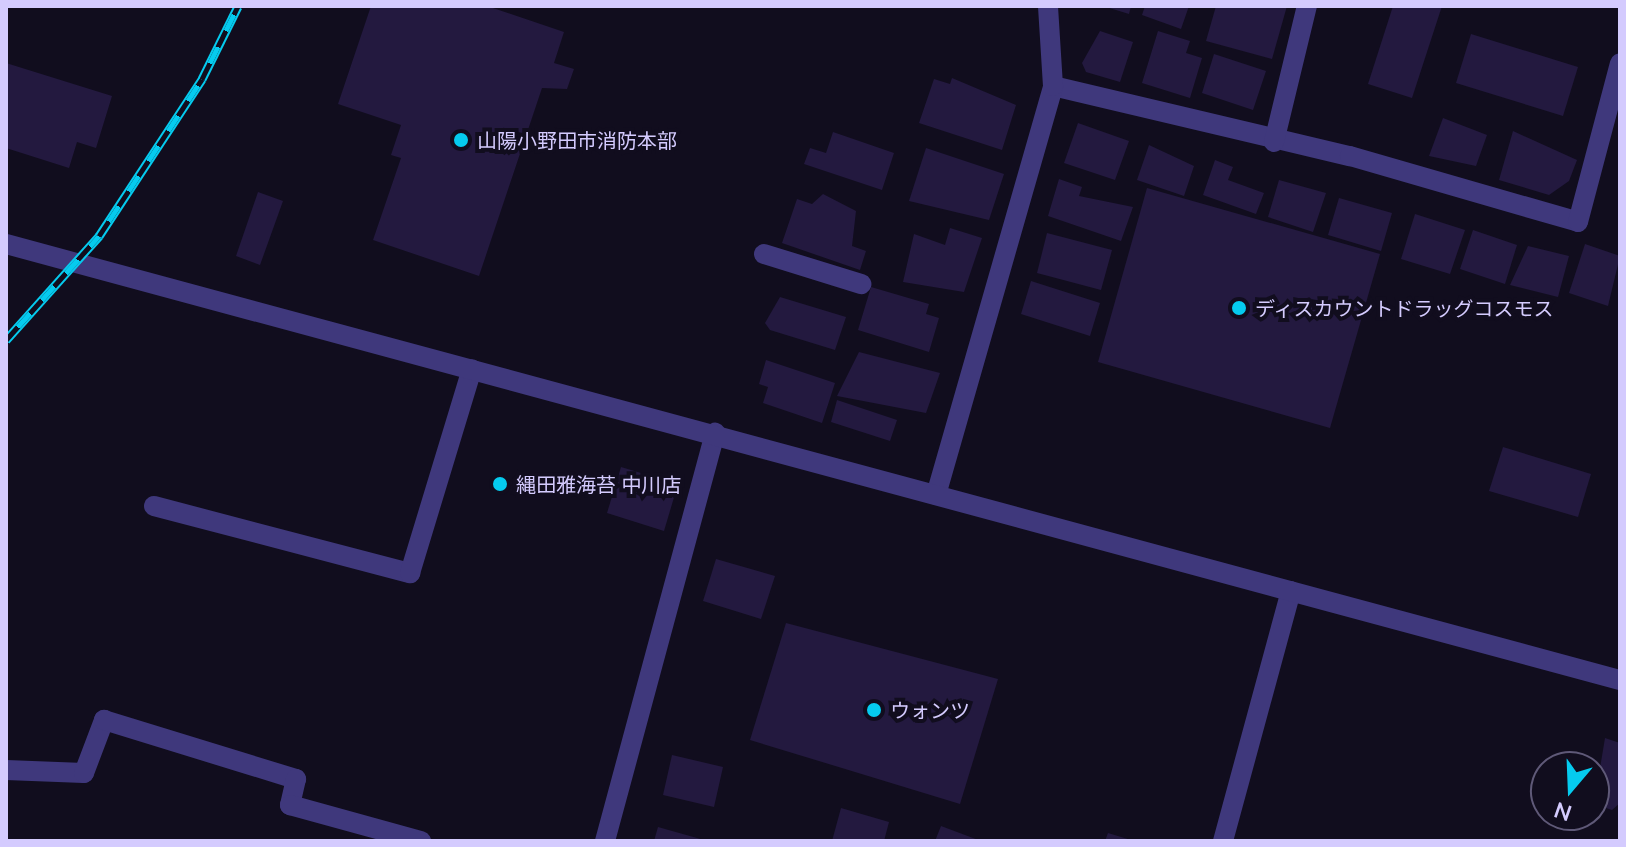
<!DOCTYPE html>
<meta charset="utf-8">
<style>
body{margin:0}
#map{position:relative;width:1626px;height:847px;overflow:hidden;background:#110d1e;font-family:Mulish,"Noto Sans JP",sans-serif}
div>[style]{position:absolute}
.building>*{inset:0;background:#23193f}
.minor>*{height:20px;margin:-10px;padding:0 10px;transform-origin:10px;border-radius:10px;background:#3f387c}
.tertiary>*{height:20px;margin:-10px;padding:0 10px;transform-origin:10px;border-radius:10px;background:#3f387c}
.rail>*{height:9px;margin-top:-4.5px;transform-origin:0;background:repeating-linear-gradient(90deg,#110d1e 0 18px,#05cbef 0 36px);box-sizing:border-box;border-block:2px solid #05cbef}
.dots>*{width:22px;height:22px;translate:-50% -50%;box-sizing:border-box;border:4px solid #110d1e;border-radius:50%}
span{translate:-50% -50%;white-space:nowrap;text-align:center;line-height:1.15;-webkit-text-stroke:8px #110d1e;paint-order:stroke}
.poi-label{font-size:20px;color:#d4cbfe}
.left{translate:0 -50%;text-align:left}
.frame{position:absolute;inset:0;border:8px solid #d4cbfe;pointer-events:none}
.north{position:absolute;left:1530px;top:751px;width:80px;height:80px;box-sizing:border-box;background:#110d1e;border:2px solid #5f5978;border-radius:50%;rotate:199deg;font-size:22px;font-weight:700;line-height:32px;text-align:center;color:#d4cbfe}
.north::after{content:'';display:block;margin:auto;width:28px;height:36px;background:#05cbef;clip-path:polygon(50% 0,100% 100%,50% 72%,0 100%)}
</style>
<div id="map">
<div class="building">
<i style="clip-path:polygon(371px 6px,487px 6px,564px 32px,554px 63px,574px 69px,567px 89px,542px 88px,479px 276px,373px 240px,401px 158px,391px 155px,401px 125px,338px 104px)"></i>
<i style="clip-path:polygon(1103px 6px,1131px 6px,1129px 14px)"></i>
<i style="clip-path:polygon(1145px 6px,1189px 6px,1181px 29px,1142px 15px)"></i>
<i style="clip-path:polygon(1216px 6px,1287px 6px,1272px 59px,1206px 41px)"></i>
<i style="clip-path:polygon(1393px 6px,1442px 6px,1412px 98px,1368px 84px)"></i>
<i style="clip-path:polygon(1100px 31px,1133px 42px,1120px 82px,1086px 72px,1082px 63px)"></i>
<i style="clip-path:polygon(1158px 31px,1190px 41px,1186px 53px,1202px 58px,1190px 98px,1142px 83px)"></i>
<i style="clip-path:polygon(1471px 34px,1578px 67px,1563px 116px,1456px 83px)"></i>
<i style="clip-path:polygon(1214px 54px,1266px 71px,1253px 110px,1202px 93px)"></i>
<i style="clip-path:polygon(6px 63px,112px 96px,96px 148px,77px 142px,69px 168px,6px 148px)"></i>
<i style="clip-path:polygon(952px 78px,1016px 105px,1002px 150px,919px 123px,934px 79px,950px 84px)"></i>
<i style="clip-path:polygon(1443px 118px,1487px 135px,1476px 166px,1429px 156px)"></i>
<i style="clip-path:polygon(1078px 123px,1129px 141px,1115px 180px,1064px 163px)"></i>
<i style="clip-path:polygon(1513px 131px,1577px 160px,1569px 181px,1549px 195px,1499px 180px)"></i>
<i style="clip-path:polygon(833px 132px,894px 153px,882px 190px,804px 164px,810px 148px,826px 153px)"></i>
<i style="clip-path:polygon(1149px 145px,1194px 166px,1184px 196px,1137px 180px)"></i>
<i style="clip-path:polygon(926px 148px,1004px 174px,989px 220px,909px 201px)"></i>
<i style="clip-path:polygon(1215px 160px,1233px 167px,1228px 180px,1264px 193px,1256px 214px,1203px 195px)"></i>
<i style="clip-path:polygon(1059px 179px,1082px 187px,1079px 196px,1133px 207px,1121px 241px,1048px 216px)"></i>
<i style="clip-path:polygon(1279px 180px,1326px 193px,1313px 232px,1268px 217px)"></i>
<i style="clip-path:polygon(1147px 188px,1380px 254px,1330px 428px,1098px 362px)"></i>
<i style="clip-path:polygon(258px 192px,283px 201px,260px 265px,236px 256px)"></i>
<i style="clip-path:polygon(823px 194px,856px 211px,852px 246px,866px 251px,860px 270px,782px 243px,797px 199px,812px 204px)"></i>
<i style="clip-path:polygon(1339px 198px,1392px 213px,1381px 251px,1328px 235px)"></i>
<i style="clip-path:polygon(1415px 214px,1465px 230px,1450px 274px,1401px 259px)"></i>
<i style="clip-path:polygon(950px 228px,982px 238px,964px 292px,903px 282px,914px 234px,945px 245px)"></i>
<i style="clip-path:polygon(1473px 230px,1517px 245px,1505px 284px,1460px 269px)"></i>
<i style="clip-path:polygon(1047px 233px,1112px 250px,1101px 290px,1037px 273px)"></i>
<i style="clip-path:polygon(1585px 244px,1620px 256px,1608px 306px,1569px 293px)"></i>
<i style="clip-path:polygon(1528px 246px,1569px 256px,1558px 297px,1510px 285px)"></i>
<i style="clip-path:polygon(1031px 281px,1100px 303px,1090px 336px,1021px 314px)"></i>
<i style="clip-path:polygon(871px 287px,929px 304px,926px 314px,939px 318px,929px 352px,858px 330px)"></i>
<i style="clip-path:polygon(780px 297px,846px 317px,835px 350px,770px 330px,765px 323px)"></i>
<i style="clip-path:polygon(859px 352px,940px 373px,926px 413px,837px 396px)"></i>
<i style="clip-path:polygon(766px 360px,835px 383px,822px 423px,763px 403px,768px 387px,759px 384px)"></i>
<i style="clip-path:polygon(837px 400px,897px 420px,890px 441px,831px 422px)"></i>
<i style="clip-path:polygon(1503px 447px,1591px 474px,1578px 517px,1489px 491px)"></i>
<i style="clip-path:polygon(621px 467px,678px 484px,664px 531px,607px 513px)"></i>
<i style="clip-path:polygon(716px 559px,775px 576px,761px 619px,703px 601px)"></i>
<i style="clip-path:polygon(786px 623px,998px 679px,960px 804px,750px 740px)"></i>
<i style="clip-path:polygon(1605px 738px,1620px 743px,1620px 803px,1612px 810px,1594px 804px)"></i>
<i style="clip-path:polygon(672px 755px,723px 767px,714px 807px,663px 795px)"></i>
<i style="clip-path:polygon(841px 808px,889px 822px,884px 841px,832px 841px)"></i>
<i style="clip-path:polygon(941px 826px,981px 841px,935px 841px)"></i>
<i style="clip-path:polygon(658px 827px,704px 840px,703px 841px,654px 841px)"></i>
<i style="clip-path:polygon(1108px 833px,1131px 840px,1131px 841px,1105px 841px)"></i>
</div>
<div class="minor">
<i style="left:1053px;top:86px;width:305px;rotate:13.3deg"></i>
<i style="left:1350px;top:156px;width:237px;rotate:16.1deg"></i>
<i style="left:1578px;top:222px;width:164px;rotate:-75.2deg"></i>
<i style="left:1274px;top:142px;width:140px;rotate:-76.4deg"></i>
<i style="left:764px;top:254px;width:102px;rotate:17.2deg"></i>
<i style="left:936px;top:495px;width:425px;rotate:-74deg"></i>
<i style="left:1053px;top:86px;width:80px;rotate:-93.6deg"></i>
<i style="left:154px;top:506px;width:265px;rotate:14.7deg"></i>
<i style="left:410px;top:573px;width:213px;rotate:-73.1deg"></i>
<i style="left:6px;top:770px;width:78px;rotate:2.2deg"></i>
<i style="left:84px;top:773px;width:57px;rotate:-69.3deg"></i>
<i style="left:104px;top:720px;width:201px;rotate:17.1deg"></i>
<i style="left:296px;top:779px;width:27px;rotate:103deg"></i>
<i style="left:290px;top:805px;width:136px;rotate:15.4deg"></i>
<i style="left:605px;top:841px;width:423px;rotate:-74.9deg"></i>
<i style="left:1223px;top:841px;width:259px;rotate:-74.8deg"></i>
</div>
<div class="tertiary">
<i style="left:6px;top:244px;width:1672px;rotate:15.12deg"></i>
</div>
<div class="rail">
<i style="left:6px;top:340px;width:140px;rotate:-48.2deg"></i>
<i style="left:99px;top:236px;width:188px;rotate:-56.7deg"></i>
<i style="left:202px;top:79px;width:81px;rotate:-63.7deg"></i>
</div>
<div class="dots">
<i style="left:461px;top:140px;background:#05cbef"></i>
<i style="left:1239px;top:308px;background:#05cbef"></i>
<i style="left:500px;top:484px;background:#05cbef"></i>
<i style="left:874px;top:710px;background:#05cbef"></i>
</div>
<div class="poi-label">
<span class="left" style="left:477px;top:140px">山陽小野田市消防本部</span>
<span class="left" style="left:1255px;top:308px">ディスカウントドラッグコスモス</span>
<span class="left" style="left:516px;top:484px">縄田雅海苔 中川店</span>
<span class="left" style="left:890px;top:710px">ウォンツ</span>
</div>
<div class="frame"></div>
<div class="north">N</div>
</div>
